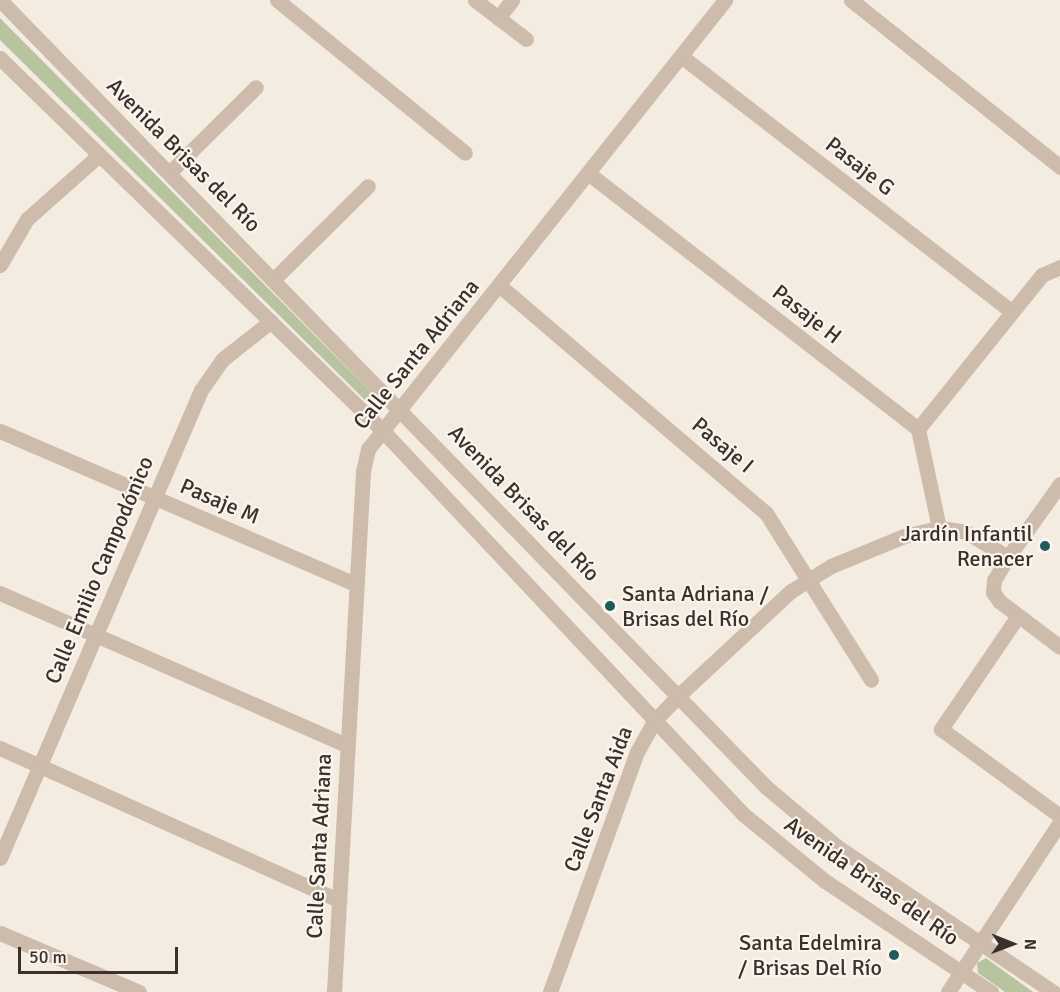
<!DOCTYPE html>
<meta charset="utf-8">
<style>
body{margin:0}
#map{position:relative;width:1060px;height:992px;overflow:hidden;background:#f4ebe1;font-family:Signika,sans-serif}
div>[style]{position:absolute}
.green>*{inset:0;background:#b8c4a0}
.minor>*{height:15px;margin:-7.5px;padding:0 7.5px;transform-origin:7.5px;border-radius:7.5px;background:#cdbbac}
.tertiary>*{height:15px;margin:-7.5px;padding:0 7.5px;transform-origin:7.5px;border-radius:7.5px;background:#cdbbac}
.dots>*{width:16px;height:16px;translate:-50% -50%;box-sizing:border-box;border:3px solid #fbf5ee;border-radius:50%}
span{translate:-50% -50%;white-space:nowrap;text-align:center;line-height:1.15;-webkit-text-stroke:4.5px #fbf5ee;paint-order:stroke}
.street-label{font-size:22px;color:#3b302b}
.poi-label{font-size:22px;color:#3b302b}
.right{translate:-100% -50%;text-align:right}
.left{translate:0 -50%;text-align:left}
.north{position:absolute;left:982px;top:914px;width:60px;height:60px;-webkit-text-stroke:4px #fbf5ee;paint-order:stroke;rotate:91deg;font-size:16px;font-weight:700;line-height:24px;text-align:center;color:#3b302b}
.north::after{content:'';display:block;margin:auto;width:21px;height:27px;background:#3b302b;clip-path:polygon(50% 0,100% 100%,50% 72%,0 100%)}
.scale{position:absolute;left:18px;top:947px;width:160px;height:27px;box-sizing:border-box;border:3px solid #3b302b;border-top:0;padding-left:8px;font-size:18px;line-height:21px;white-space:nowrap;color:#3b302b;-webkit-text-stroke:4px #fbf5ee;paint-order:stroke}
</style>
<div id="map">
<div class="green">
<i style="clip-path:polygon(0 18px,380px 401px,373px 408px,0 40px)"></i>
<i style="clip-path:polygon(986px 958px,1033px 992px,1005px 992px,978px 973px,977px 963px)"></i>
</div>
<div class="minor">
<i style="left:277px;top:0;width:242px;rotate:39.1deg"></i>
<i style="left:475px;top:0;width:64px;rotate:37.4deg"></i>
<i style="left:851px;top:0;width:268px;rotate:38.6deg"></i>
<i style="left:498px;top:18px;width:23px;rotate:-52deg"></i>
<i style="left:681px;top:56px;width:417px;rotate:37.7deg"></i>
<i style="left:169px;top:173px;width:122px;rotate:-44.7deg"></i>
<i style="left:588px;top:173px;width:418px;rotate:37.8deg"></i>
<i style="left:918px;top:429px;width:101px;rotate:78deg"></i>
<i style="left:0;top:265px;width:53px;rotate:-59.6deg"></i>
<i style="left:27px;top:219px;width:96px;rotate:-41.6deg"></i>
<i style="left:274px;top:279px;width:132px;rotate:-44.7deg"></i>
<i style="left:500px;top:286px;width:350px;rotate:40.5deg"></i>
<i style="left:766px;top:513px;width:197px;rotate:57.8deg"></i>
<i style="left:918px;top:429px;width:198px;rotate:-51.2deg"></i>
<i style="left:1042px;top:275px;width:20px;rotate:-24deg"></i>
<i style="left:0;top:431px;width:387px;rotate:23.3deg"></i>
<i style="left:1060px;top:484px;width:90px;rotate:125.5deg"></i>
<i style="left:1008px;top:557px;width:27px;rotate:121deg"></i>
<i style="left:994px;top:580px;width:12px;rotate:95deg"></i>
<i style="left:993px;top:592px;width:11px;rotate:56deg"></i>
<i style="left:999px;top:601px;width:76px;rotate:37deg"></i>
<i style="left:0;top:593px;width:379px;rotate:23.7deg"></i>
<i style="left:1018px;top:616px;width:137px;rotate:124.3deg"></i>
<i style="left:941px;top:729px;width:147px;rotate:36.2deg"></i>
<i style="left:0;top:748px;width:372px;rotate:24.2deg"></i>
<i style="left:0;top:858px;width:509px;rotate:-66.76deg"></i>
<i style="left:201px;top:390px;width:38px;rotate:-55deg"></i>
<i style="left:223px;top:359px;width:61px;rotate:-38.4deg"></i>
<i style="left:0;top:933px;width:151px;rotate:23deg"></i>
<i style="left:334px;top:992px;width:522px;rotate:-86.81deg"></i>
<i style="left:363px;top:471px;width:23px;rotate:-77deg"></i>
<i style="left:368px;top:449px;width:574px;rotate:-51.51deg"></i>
<i style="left:550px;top:992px;width:255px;rotate:-70.1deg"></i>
<i style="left:637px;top:752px;width:35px;rotate:-61deg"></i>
<i style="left:654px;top:721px;width:36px;rotate:-46deg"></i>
<i style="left:679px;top:695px;width:153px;rotate:-42.9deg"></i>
<i style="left:791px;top:591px;width:47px;rotate:-32deg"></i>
<i style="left:831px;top:566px;width:79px;rotate:-22.3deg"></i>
<i style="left:904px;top:536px;width:36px;rotate:-13deg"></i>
<i style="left:939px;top:528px;width:27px;rotate:8deg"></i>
<i style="left:966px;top:532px;width:49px;rotate:30.8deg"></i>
</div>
<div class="tertiary">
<i style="left:0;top:0;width:1098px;rotate:45.77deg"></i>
<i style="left:766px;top:787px;width:95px;rotate:39.9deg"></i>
<i style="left:839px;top:848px;width:258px;rotate:33.9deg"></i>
<i style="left:0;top:58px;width:533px;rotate:44.24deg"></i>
<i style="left:382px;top:430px;width:527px;rotate:46.77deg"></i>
<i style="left:743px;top:814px;width:106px;rotate:39.3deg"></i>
<i style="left:825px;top:881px;width:200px;rotate:33.8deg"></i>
<i style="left:948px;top:992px;width:204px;rotate:-56.6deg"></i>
</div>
<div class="dots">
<i style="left:1045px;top:546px;background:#1f5a5e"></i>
<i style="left:610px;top:606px;background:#1f5a5e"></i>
<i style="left:894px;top:955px;background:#1f5a5e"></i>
</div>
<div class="street-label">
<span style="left:184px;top:155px;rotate:45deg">Avenida Brisas del Río</span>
<span style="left:860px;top:166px;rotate:38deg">Pasaje G</span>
<span style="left:807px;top:314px;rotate:38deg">Pasaje H</span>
<span style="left:416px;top:354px;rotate:-51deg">Calle Santa Adriana</span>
<span style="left:723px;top:445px;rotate:40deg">Pasaje I</span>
<span style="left:220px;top:501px;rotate:23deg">Pasaje M</span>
<span style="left:524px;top:503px;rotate:46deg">Avenida Brisas del Río</span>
<span style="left:99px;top:570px;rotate:-67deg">Calle Emilio Campodónico</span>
<span style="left:598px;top:799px;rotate:-69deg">Calle Santa Aida</span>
<span style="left:319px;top:846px;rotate:-87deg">Calle Santa Adriana</span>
<span style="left:872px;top:881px;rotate:35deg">Avenida Brisas del Río</span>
</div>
<div class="poi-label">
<span class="right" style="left:1033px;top:546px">Jardín Infantil<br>Renacer</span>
<span class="left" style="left:622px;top:606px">Santa Adriana /<br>Brisas del Río</span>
<span class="right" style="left:882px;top:955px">Santa Edelmira<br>/ Brisas Del Río</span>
</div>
<div class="north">N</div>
<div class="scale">50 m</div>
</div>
